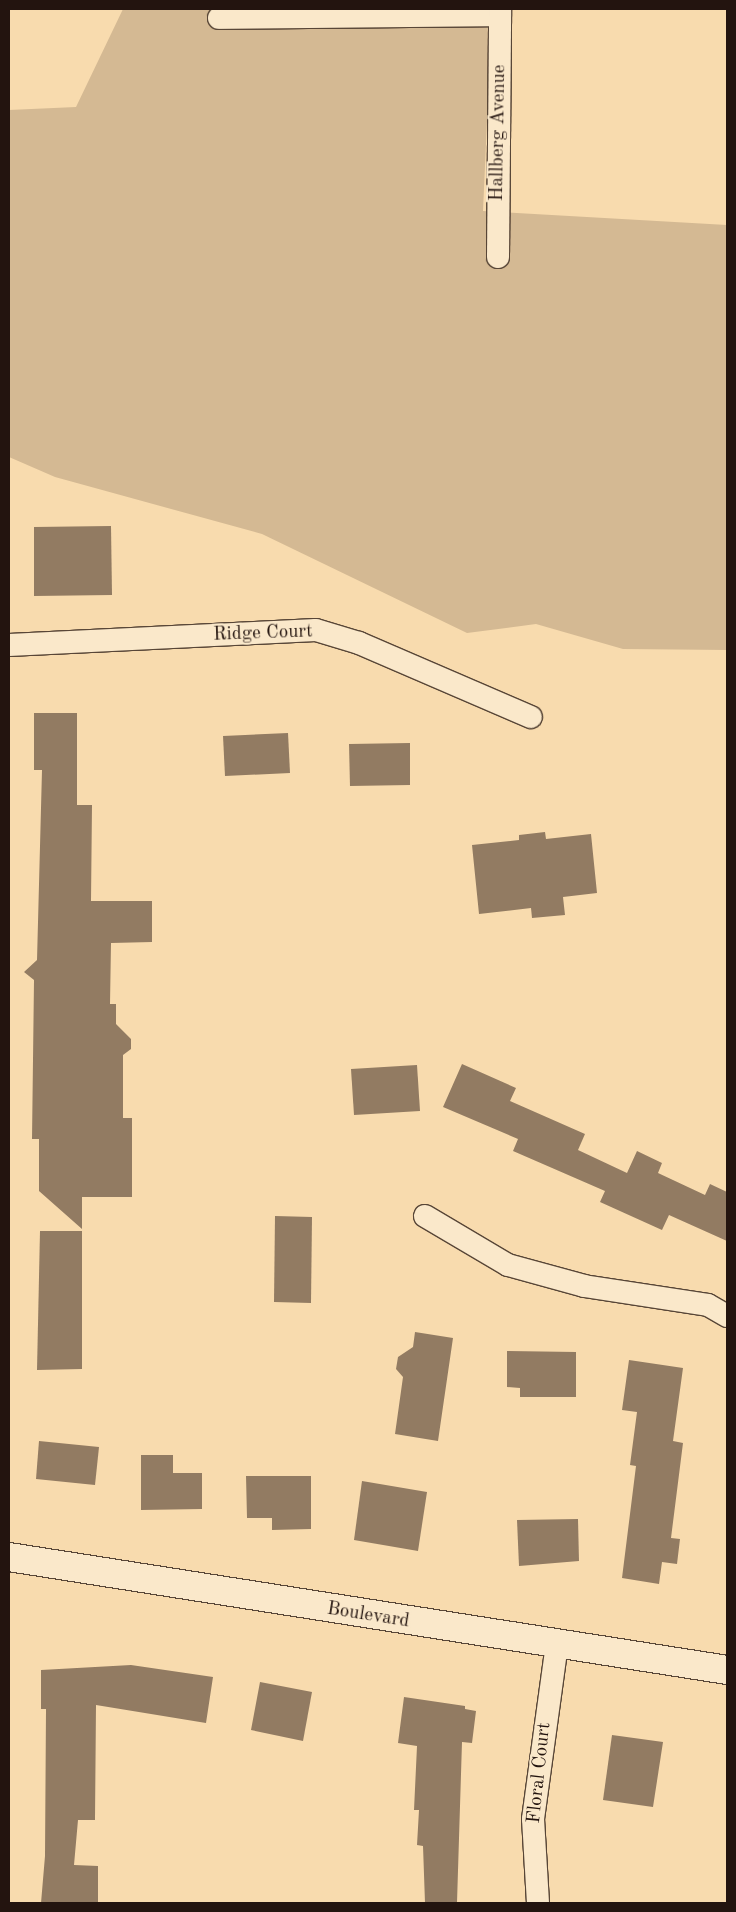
<!DOCTYPE html>
<style>
body{margin:0}
#map{position:relative;width:736px;height:1912px;overflow:hidden;background:#f8dbae;font-family:"Old Standard TT",serif}
div>[style]{position:absolute}
.green>*{inset:0;background:#d4b993}
.building>*{inset:0;background:#927b62}
.roads{filter:drop-shadow(1px 0 #584637) drop-shadow(-1px 0 #584637) drop-shadow(0 1px #584637) drop-shadow(0 -1px #584637)}
.minor>*{height:22px;margin:-11px;padding:0 11px;transform-origin:11px;border-radius:11px;background:#fae8ca}
.tertiary>*{height:28px;margin:-14px;padding:0 14px;transform-origin:14px;border-radius:14px;background:#fae8ca}
span{translate:-50% -50%;white-space:nowrap;text-align:center;line-height:1.15;-webkit-text-stroke:4px #fae8ca;paint-order:stroke}
.street-label{font-size:19px;color:#23140f}
.frame{position:absolute;inset:0;border:10px solid #23140f;pointer-events:none}
</style>
<div id="map">
<div class="green">
<i style="clip-path:polygon(123px 9px,492px 9px,483px 211px,727px 225px,727px 650px,623px 649px,536px 624px,467px 633px,262px 534px,55px 477px,9px 457px,9px 110px,76px 107px)"></i>
</div>
<div class="building">
<i style="clip-path:polygon(111px 526px,112px 595px,34px 596px,34px 527px)"></i>
<i style="clip-path:polygon(34px 713px,77px 713px,77px 805px,92px 805px,91px 901px,152px 901px,152px 942px,111px 943px,110px 1004px,116px 1004px,116px 1024px,131px 1039px,131px 1049px,123px 1055px,123px 1118px,132px 1118px,132px 1197px,82px 1197px,82px 1229px,39px 1191px,39px 1139px,32px 1139px,34px 980px,24px 972px,37px 960px,42px 770px,34px 770px)"></i>
<i style="clip-path:polygon(288px 733px,290px 773px,225px 776px,223px 736px)"></i>
<i style="clip-path:polygon(410px 743px,410px 785px,350px 786px,349px 744px)"></i>
<i style="clip-path:polygon(545px 832px,546px 839px,591px 834px,597px 893px,563px 897px,565px 915px,532px 918px,531px 908px,479px 914px,472px 845px,519px 840px,519px 835px)"></i>
<i style="clip-path:polygon(462px 1064px,516px 1088px,510px 1101px,585px 1134px,578px 1150px,627px 1173px,637px 1151px,662px 1163px,658px 1173px,705px 1195px,710px 1184px,727px 1192px,727px 1241px,669px 1215px,662px 1230px,600px 1202px,605px 1191px,513px 1151px,518px 1139px,443px 1107px)"></i>
<i style="clip-path:polygon(417px 1065px,420px 1111px,354px 1115px,351px 1069px)"></i>
<i style="clip-path:polygon(275px 1216px,312px 1217px,311px 1303px,274px 1302px)"></i>
<i style="clip-path:polygon(40px 1231px,82px 1231px,82px 1369px,37px 1370px)"></i>
<i style="clip-path:polygon(415px 1332px,453px 1338px,438px 1441px,395px 1434px,403px 1377px,396px 1369px,398px 1357px,413px 1347px)"></i>
<i style="clip-path:polygon(507px 1351px,576px 1352px,576px 1397px,520px 1397px,520px 1388px,507px 1387px)"></i>
<i style="clip-path:polygon(629px 1360px,683px 1368px,673px 1441px,683px 1443px,671px 1538px,680px 1539px,677px 1564px,662px 1562px,659px 1584px,622px 1578px,636px 1466px,630px 1465px,637px 1412px,622px 1410px)"></i>
<i style="clip-path:polygon(39px 1441px,99px 1447px,95px 1485px,36px 1479px)"></i>
<i style="clip-path:polygon(141px 1455px,173px 1455px,173px 1473px,202px 1473px,202px 1509px,141px 1510px)"></i>
<i style="clip-path:polygon(246px 1476px,311px 1476px,311px 1529px,272px 1530px,272px 1518px,247px 1518px)"></i>
<i style="clip-path:polygon(362px 1481px,427px 1492px,418px 1551px,354px 1540px)"></i>
<i style="clip-path:polygon(578px 1519px,579px 1561px,519px 1566px,517px 1520px)"></i>
<i style="clip-path:polygon(131px 1665px,213px 1677px,206px 1723px,96px 1705px,95px 1820px,78px 1820px,74px 1865px,98px 1866px,98px 1903px,41px 1903px,45px 1856px,46px 1709px,41px 1709px,41px 1670px)"></i>
<i style="clip-path:polygon(260px 1682px,312px 1692px,303px 1741px,251px 1730px)"></i>
<i style="clip-path:polygon(404px 1697px,465px 1706px,465px 1709px,476px 1711px,472px 1743px,462px 1742px,457px 1903px,425px 1903px,423px 1846px,417px 1845px,419px 1810px,414px 1810px,417px 1746px,398px 1743px)"></i>
<i style="clip-path:polygon(612px 1735px,663px 1742px,653px 1807px,603px 1800px)"></i>
</div>
<div class="roads">
<div class="minor">
<i style="left:219px;top:18px;width:281px;rotate:-0.6deg"></i>
<i style="left:498px;top:257px;width:248px;rotate:-89.5deg"></i>
<i style="left:9px;top:645px;width:307px;rotate:-2.8deg"></i>
<i style="left:316px;top:630px;width:45px;rotate:16.8deg"></i>
<i style="left:359px;top:643px;width:187px;rotate:23.3deg"></i>
<i style="left:425px;top:1216px;width:96px;rotate:30.6deg"></i>
<i style="left:508px;top:1265px;width:79px;rotate:15.4deg"></i>
<i style="left:584px;top:1286px;width:125px;rotate:8.7deg"></i>
<i style="left:708px;top:1305px;width:22px;rotate:30deg"></i>
<i style="left:538px;top:1903px;width:84px;rotate:-93.4deg"></i>
<i style="left:533px;top:1819px;width:177px;rotate:-82.2deg"></i>
</div>
<div class="tertiary">
<i style="left:9px;top:1557px;width:727px;rotate:8.94deg"></i>
</div>
</div>
<div class="street-label">
<span style="left:499px;top:133px;rotate:-89deg">Hallberg Avenue</span>
<span style="left:263px;top:634px;rotate:-2deg">Ridge Court</span>
<span style="left:368px;top:1616px;rotate:9deg">Boulevard</span>
<span style="left:540px;top:1773px;rotate:-84deg">Floral Court</span>
</div>
<div class="frame"></div>
</div>
